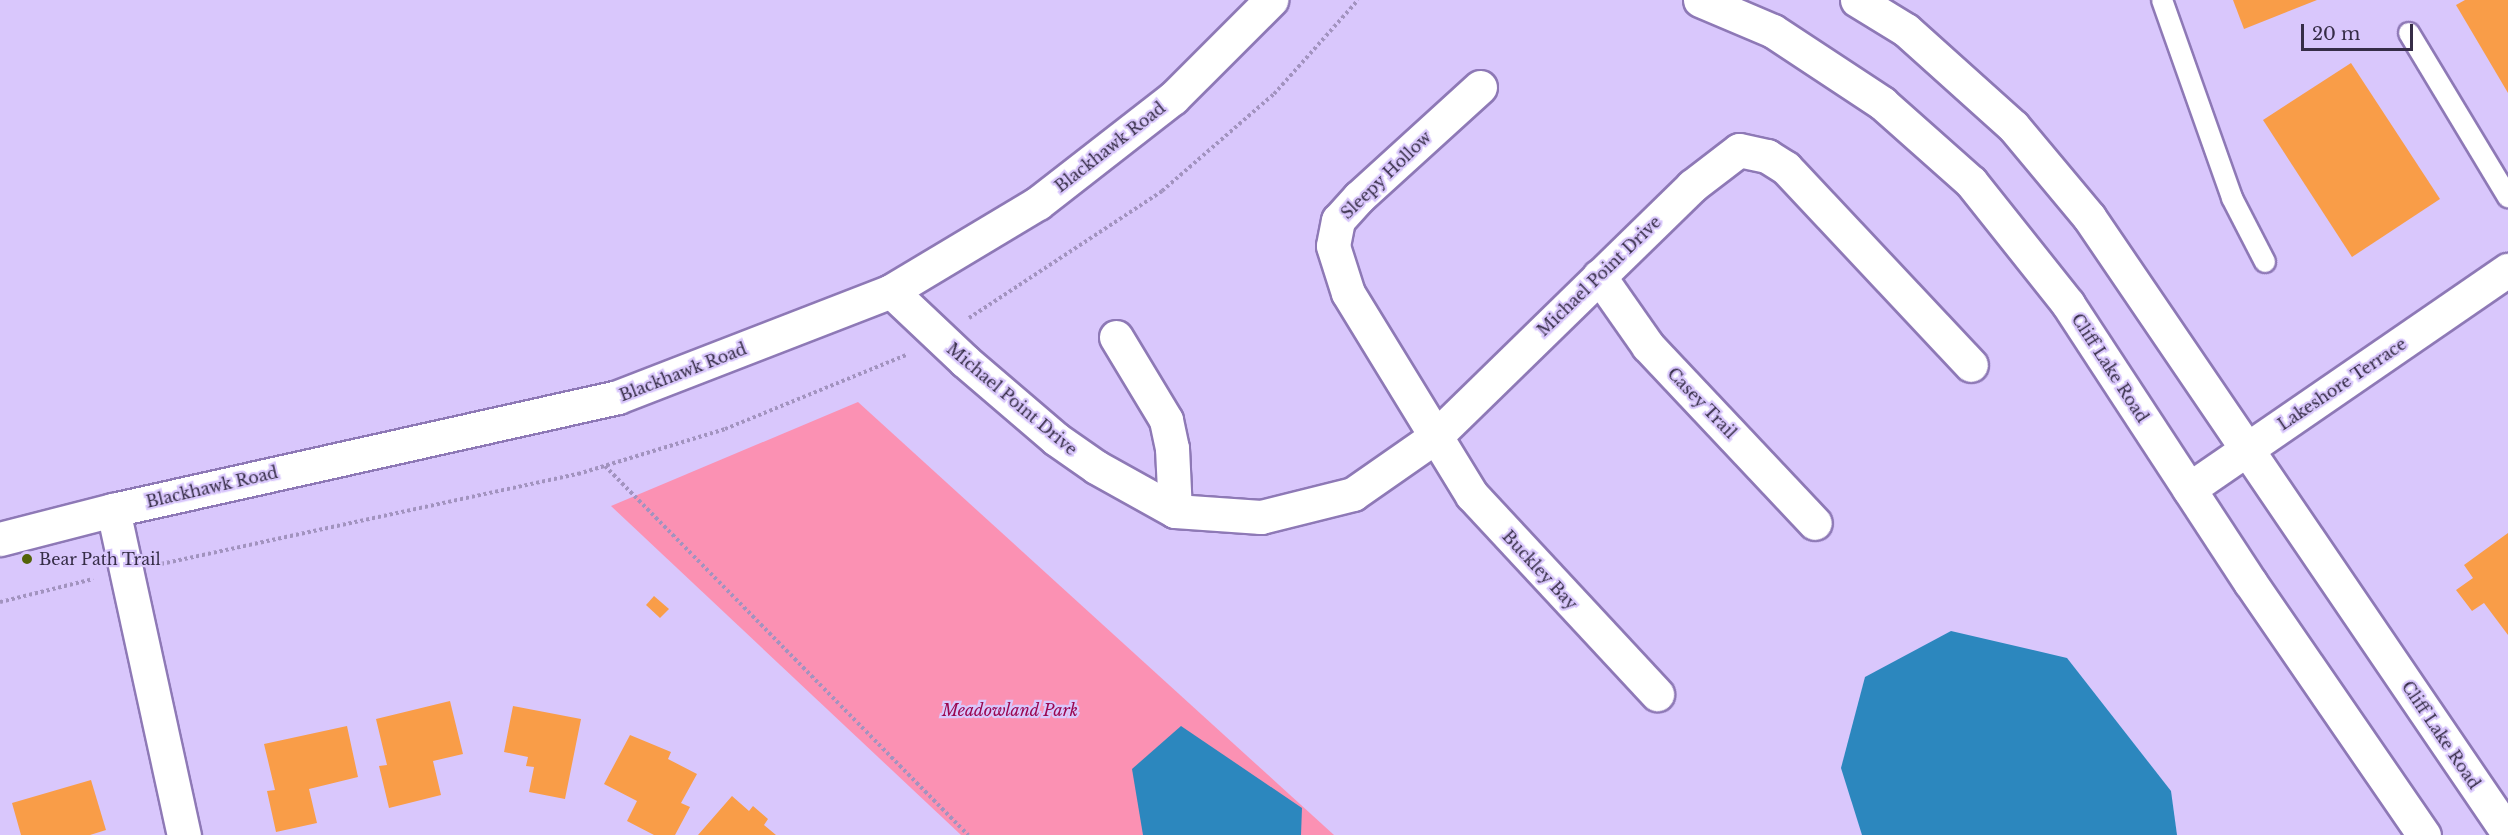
<!DOCTYPE html>
<style>
body{margin:0}
#map{position:relative;width:2508px;height:835px;overflow:hidden;background:#d9c7fc;font-family:"Libre Baskerville",serif}
div>[style]{position:absolute}
.green>*{inset:0;background:#fb91b3}
.water>*{inset:0;background:#2c87be}
.building>*{inset:0;background:#f99d48}
.path>*{height:4px;margin-top:-2px;transform-origin:0;background:repeating-linear-gradient(90deg,#a293bf 0 3px,transparent 0 6px)}
.roads{filter:drop-shadow(2px 0 #8e79b6) drop-shadow(-2px 0 #8e79b6) drop-shadow(0 2px #8e79b6) drop-shadow(0 -2px #8e79b6)}
.lane>*{height:20px;margin:-10px;padding:0 10px;transform-origin:10px;border-radius:10px;background:#fff}
.street>*{height:33px;margin:-16.5px;padding:0 16.5px;transform-origin:16.5px;border-radius:16.5px;background:#fff}
.secondary>*{height:33px;margin:-16.5px;padding:0 16.5px;transform-origin:16.5px;border-radius:16.5px;background:#fff}
.dots>*{width:16px;height:16px;translate:-50% -50%;box-sizing:border-box;border:3px solid #d9c7fc;border-radius:50%}
span{translate:-50% -50%;white-space:nowrap;text-align:center;line-height:1.15;-webkit-text-stroke:4.5px #d9c7fc;paint-order:stroke}
.street-label{font-size:16px;color:#362d47}
.poi-label{font-size:16px;color:#362d47}
.left{translate:0 -50%;text-align:left}
.park-label{font-size:16px;color:#9a0750;font-style:italic}
.scale{position:absolute;left:2301px;top:24px;width:112px;height:27px;box-sizing:border-box;border:3px solid #362d47;border-top:0;padding-left:8px;font-size:18px;line-height:21px;white-space:nowrap;color:#362d47;-webkit-text-stroke:4px #d9c7fc;paint-order:stroke}
</style>
<div id="map">
<div class="green">
<i style="clip-path:polygon(858px 402px,1334px 835px,961px 835px,611px 506px)"></i>
</div>
<div class="water">
<i style="clip-path:polygon(1951px 631px,2067px 658px,2171px 791px,2177px 835px,1862px 835px,1841px 768px,1865px 677px)"></i>
<i style="clip-path:polygon(1181px 726px,1302px 808px,1301px 835px,1143px 835px,1132px 769px)"></i>
</div>
<div class="building">
<i style="clip-path:polygon(2233px 0,2317px 0,2244px 29px)"></i>
<i style="clip-path:polygon(2465px 0,2508px 0,2508px 93px,2456px 5px)"></i>
<i style="clip-path:polygon(2351px 63px,2440px 199px,2352px 257px,2263px 120px)"></i>
<i style="clip-path:polygon(2508px 533px,2508px 635px,2484px 603px,2472px 611px,2456px 590px,2473px 578px,2464px 565px)"></i>
<i style="clip-path:polygon(654px 596px,669px 609px,660px 618px,646px 605px)"></i>
<i style="clip-path:polygon(450px 701px,463px 754px,433px 761px,441px 795px,389px 808px,379px 766px,387px 765px,376px 719px)"></i>
<i style="clip-path:polygon(513px 706px,581px 719px,565px 799px,529px 792px,534px 767px,526px 766px,528px 757px,504px 752px)"></i>
<i style="clip-path:polygon(347px 726px,358px 777px,309px 789px,317px 823px,276px 832px,267px 791px,275px 790px,264px 744px)"></i>
<i style="clip-path:polygon(630px 735px,671px 752px,668px 759px,697px 774px,681px 803px,690px 807px,675px 835px,654px 835px,627px 821px,637px 801px,604px 784px)"></i>
<i style="clip-path:polygon(91px 780px,106px 830px,90px 835px,21px 835px,12px 803px)"></i>
<i style="clip-path:polygon(732px 796px,749px 811px,753px 806px,768px 819px,764px 825px,776px 835px,698px 835px)"></i>
</div>
<div class="path">
<i style="left:969px;top:318px;width:231px;rotate:-33.3deg"></i>
<i style="left:1162px;top:191px;width:148px;rotate:-40.9deg"></i>
<i style="left:1274px;top:94px;width:126px;rotate:-48.2deg"></i>
<i style="left:605px;top:466px;width:518px;rotate:45.47deg"></i>
<i style="left:161px;top:564px;width:427px;rotate:-12.2deg"></i>
<i style="left:578px;top:474px;width:154px;rotate:-17deg"></i>
<i style="left:725px;top:429px;width:196px;rotate:-22.2deg"></i>
<i style="left:0;top:602px;width:96px;rotate:-13.9deg"></i>
</div>
<div class="roads">
<div class="lane">
<i style="left:2162px;top:0;width:210px;rotate:70.5deg"></i>
<i style="left:2232px;top:198px;width:72px;rotate:62.7deg"></i>
<i style="left:2409px;top:33px;width:192px;rotate:58.9deg"></i>
</div>
<div class="street">
<i style="left:1480px;top:87px;width:164px;rotate:137.7deg"></i>
<i style="left:1359px;top:197px;width:31px;rotate:132deg"></i>
<i style="left:1338px;top:220px;width:26px;rotate:101deg"></i>
<i style="left:1333px;top:246px;width:49px;rotate:72.3deg"></i>
<i style="left:1348px;top:293px;width:237px;rotate:58.5deg"></i>
<i style="left:1472px;top:495px;width:272px;rotate:47.1deg"></i>
<i style="left:1599px;top:276px;width:85px;rotate:55deg"></i>
<i style="left:1648px;top:346px;width:243px;rotate:46.7deg"></i>
<i style="left:891px;top:291px;width:102px;rotate:43.4deg"></i>
<i style="left:965px;top:361px;width:120px;rotate:40.6deg"></i>
<i style="left:1056px;top:439px;width:49px;rotate:35deg"></i>
<i style="left:1096px;top:467px;width:90px;rotate:29.1deg"></i>
<i style="left:1175px;top:511px;width:86px;rotate:4deg"></i>
<i style="left:1261px;top:517px;width:95px;rotate:-14deg"></i>
<i style="left:1353px;top:494px;width:101px;rotate:-34.9deg"></i>
<i style="left:1436px;top:436px;width:358px;rotate:-44.3deg"></i>
<i style="left:1692px;top:186px;width:59px;rotate:-37.5deg"></i>
<i style="left:1739px;top:150px;width:29px;rotate:12deg"></i>
<i style="left:1767px;top:156px;width:22px;rotate:32deg"></i>
<i style="left:1786px;top:168px;width:270px;rotate:46.8deg"></i>
<i style="left:1116px;top:337px;width:97px;rotate:58.9deg"></i>
<i style="left:1166px;top:420px;width:29px;rotate:78deg"></i>
<i style="left:1172px;top:448px;width:63px;rotate:87.3deg"></i>
<i style="left:2189px;top:489px;width:387px;rotate:-34.5deg"></i>
<i style="left:113px;top:510px;width:333px;rotate:77.7deg"></i>
</div>
<div class="secondary">
<i style="left:1700px;top:0;width:79px;rotate:23deg"></i>
<i style="left:1773px;top:31px;width:131px;rotate:33.4deg"></i>
<i style="left:1882px;top:103px;width:119px;rotate:41.6deg"></i>
<i style="left:1971px;top:182px;width:156px;rotate:51.5deg"></i>
<i style="left:2068px;top:304px;width:332px;rotate:56.8deg"></i>
<i style="left:2250px;top:582px;width:307px;rotate:55.5deg"></i>
<i style="left:1857px;top:0;width:57px;rotate:31.5deg"></i>
<i style="left:1906px;top:30px;width:144px;rotate:41.9deg"></i>
<i style="left:2013px;top:126px;width:119px;rotate:50.1deg"></i>
<i style="left:2089px;top:217px;width:745px;rotate:55.78deg"></i>
<i style="left:0;top:539px;width:117px;rotate:-14.4deg"></i>
<i style="left:113px;top:510px;width:517px;rotate:-12.61deg"></i>
<i style="left:618px;top:397px;width:293px;rotate:-21.2deg"></i>
<i style="left:891px;top:291px;width:171px;rotate:-30.9deg"></i>
<i style="left:1038px;top:203px;width:171px;rotate:-37.9deg"></i>
<i style="left:1173px;top:98px;width:139px;rotate:-45deg"></i>
</div>
</div>
<div class="dots">
<i style="left:27px;top:559px;background:#536308"></i>
</div>
<div class="street-label">
<span style="left:1110px;top:147px;rotate:-38deg">Blackhawk Road</span>
<span style="left:1386px;top:175px;rotate:-44deg">Sleepy Hollow</span>
<span style="left:1599px;top:276px;rotate:-44deg">Michael Point Drive</span>
<span style="left:2110px;top:368px;rotate:57deg">Cliff Lake Road</span>
<span style="left:683px;top:372px;rotate:-21deg">Blackhawk Road</span>
<span style="left:2342px;top:384px;rotate:-34deg">Lakeshore Terrace</span>
<span style="left:1012px;top:399px;rotate:40deg">Michael Point Drive</span>
<span style="left:1702px;top:403px;rotate:46deg">Casey Trail</span>
<span style="left:212px;top:487px;rotate:-13deg">Blackhawk Road</span>
<span style="left:1540px;top:570px;rotate:47deg">Buckley Bay</span>
<span style="left:2441px;top:735px;rotate:56deg">Cliff Lake Road</span>
</div>
<div class="poi-label">
<span class="left" style="left:39px;top:559px">Bear Path Trail</span>
</div>
<div class="park-label">
<span style="left:1010px;top:710px">Meadowland Park</span>
</div>
<div class="scale">20 m</div>
</div>
